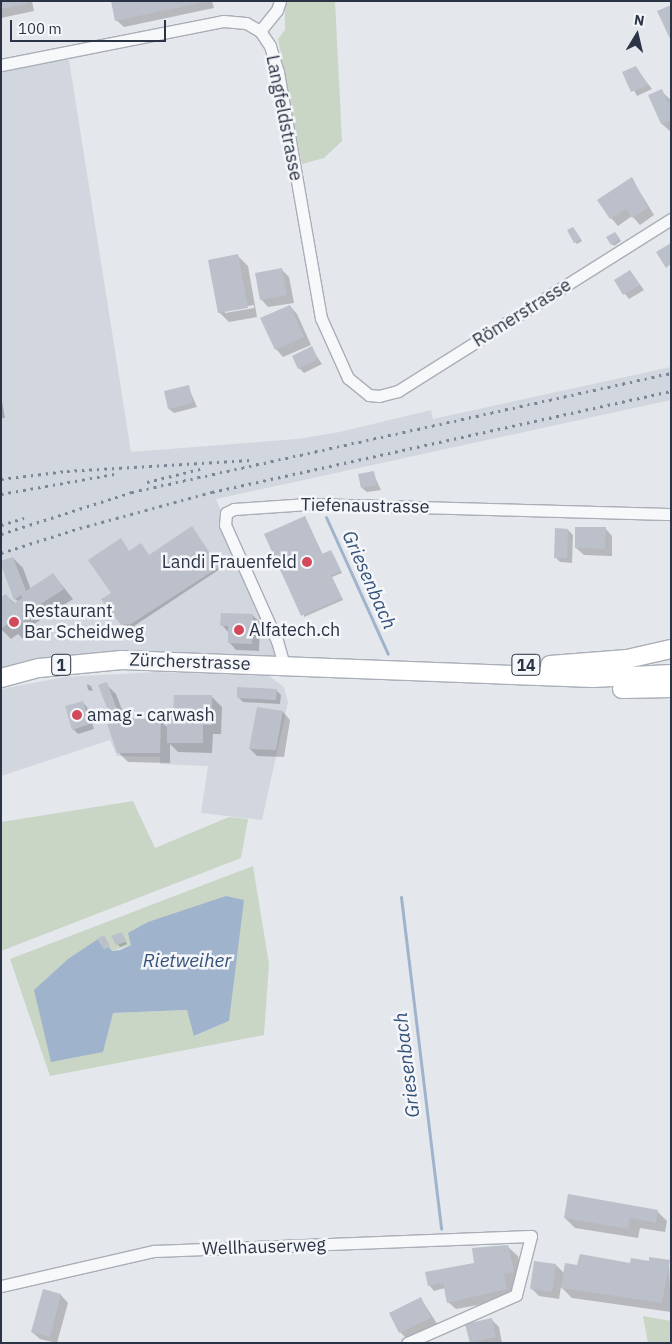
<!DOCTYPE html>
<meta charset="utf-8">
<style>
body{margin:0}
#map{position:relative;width:672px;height:1344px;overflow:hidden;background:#e4e7ec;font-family:"IBM Plex Sans",sans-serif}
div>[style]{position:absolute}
.built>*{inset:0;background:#d2d6de}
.green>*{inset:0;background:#c9d6c5}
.water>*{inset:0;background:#9fb4cc}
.shadow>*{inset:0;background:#0003}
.stream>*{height:3px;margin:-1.5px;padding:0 1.5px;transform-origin:1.5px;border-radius:1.5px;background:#9fb4cc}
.building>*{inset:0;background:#bbc0ca}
.roads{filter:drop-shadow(1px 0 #a9aeb7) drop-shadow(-1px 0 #a9aeb7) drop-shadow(0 1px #a9aeb7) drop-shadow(0 -1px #a9aeb7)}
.minor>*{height:11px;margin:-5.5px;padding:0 5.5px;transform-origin:5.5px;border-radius:5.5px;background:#f7f8fa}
.primary>*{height:18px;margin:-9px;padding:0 9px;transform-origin:9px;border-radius:9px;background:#fff}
.rail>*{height:3px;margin-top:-1.5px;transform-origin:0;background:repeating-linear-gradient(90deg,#7d8696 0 2.5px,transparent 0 7.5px)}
.dots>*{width:14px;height:14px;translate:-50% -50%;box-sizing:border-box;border:2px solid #f4f6f9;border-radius:50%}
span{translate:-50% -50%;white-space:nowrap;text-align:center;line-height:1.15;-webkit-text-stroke:5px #f4f6f9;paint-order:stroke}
.shield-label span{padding:1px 4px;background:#f4f6f9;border:1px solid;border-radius:4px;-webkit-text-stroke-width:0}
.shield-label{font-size:16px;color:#2b3445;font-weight:700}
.street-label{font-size:18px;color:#2b3445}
.poi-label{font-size:18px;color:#2b3445}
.right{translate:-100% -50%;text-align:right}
.left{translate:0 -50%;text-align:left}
.water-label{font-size:19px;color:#34527a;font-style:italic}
.frame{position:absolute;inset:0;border:2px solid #2b3445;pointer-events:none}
.north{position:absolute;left:612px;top:10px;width:50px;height:50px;-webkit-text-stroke:4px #f4f6f9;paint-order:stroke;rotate:9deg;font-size:14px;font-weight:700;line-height:20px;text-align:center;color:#2b3445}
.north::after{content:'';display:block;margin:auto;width:18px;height:22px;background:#2b3445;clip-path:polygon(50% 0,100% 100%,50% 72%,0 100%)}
.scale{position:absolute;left:10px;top:20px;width:156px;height:22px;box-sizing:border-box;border:2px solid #2b3445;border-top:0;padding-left:6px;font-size:15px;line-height:18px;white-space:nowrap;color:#2b3445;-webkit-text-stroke:4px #f4f6f9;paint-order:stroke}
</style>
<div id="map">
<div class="built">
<i style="clip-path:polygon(35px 58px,69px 60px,131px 452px,297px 439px,340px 432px,431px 410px,433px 419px,671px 367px,671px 400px,216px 499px,284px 665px,170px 661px,1px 678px,1px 65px)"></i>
<i style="clip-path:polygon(157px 672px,269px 676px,284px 687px,288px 702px,262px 820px,201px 813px,208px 766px,160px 764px,160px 757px,117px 756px,110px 740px,1px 776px,1px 689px,65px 677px)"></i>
</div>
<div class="green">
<i style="clip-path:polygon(285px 1px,335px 1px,342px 141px,324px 158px,302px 164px,278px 39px,285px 30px)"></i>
<i style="clip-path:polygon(133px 801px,155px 848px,229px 817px,248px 819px,241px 858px,1px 951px,1px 822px)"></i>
<i style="clip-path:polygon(evenodd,253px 866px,269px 964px,264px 1035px,50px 1076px,10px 959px,253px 866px,98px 940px,104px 949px,112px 951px,131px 945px,229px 1021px,195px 1036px,188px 1010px,113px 1013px,98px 940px)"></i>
<i style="clip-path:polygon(643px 1316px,671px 1321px,671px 1343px,648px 1343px)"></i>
</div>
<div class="water">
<i style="clip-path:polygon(226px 896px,244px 900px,229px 1021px,194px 1036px,187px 1010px,113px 1013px,103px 1052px,51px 1062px,34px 990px,68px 959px,98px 939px,104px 949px,109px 947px,112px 951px,120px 950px,131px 945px,128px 933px,148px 922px)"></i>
</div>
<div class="shadow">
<i style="clip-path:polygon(1px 1px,32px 1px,34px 11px,1px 18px)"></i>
<i style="clip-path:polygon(113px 1px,212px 1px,214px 8px,124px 27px,116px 20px)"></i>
<i style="clip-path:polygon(635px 67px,652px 89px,637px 96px,624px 72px)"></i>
<i style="clip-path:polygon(661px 91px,671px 100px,671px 132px,662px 124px,650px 96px)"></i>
<i style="clip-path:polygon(632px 179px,654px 215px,640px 225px,632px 216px,618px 226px,611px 218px)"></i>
<i style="clip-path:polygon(573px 228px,582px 241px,577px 244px,575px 242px)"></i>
<i style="clip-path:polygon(617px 235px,621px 241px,614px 246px,612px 244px)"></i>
<i style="clip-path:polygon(evenodd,238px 256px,248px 266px,257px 317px,229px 322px,219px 312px,238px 256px,254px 305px,254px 308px,225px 313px,225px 310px,254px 305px)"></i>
<i style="clip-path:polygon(282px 270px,289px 277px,294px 303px,268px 307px,261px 299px)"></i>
<i style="clip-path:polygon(630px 271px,644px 290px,629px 299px,615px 281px)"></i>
<i style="clip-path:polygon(290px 306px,297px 314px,311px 345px,283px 357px,276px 349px)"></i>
<i style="clip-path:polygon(311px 348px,322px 364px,304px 373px,299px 368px)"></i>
<i style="clip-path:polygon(188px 386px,197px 407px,174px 413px,169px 409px)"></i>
<i style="clip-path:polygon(1px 396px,5px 418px,1px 418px)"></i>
<i style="clip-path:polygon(373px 473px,381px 490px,367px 492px,362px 488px)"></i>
<i style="clip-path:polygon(305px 517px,323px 555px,333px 554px,342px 573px,332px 577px,343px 600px,304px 617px)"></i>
<i style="clip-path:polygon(605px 528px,612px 536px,612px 556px,584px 555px,576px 548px)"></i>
<i style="clip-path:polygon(194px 530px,220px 569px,134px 626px,124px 627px,112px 593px,129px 552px,149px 556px)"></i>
<i style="clip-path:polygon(568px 530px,573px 535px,572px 563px,560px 562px,555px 557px)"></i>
<i style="clip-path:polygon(13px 558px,23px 568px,31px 590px,53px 574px,73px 599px,31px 626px,34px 631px,23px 639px,18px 634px,11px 639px,1px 629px,1px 599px,6px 595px,15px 604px,19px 602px,15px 599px)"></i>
<i style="clip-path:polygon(252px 615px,260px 622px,259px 651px,236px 650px,229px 642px,229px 633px,222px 625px)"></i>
<i style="clip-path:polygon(87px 684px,91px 686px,93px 691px,88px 690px)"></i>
<i style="clip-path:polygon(106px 684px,116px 694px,126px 720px,160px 720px,168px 728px,175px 716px,212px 697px,222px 707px,221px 734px,213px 734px,212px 753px,178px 752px,170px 744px,170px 763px,128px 762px,118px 752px)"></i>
<i style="clip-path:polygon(276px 690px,281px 695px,280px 704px,243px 702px,238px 697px)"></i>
<i style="clip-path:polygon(82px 702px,87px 707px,94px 729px,78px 734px,73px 729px)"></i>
<i style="clip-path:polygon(258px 708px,283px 712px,290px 720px,284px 757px,257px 756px,250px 749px)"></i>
<i style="clip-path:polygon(122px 933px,127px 944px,120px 947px,113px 937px)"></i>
<i style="clip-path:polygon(657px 1211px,667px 1221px,665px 1232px,640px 1228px,638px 1238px,575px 1228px,565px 1218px)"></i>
<i style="clip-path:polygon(507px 1246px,518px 1256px,523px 1281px,517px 1298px,456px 1309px,448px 1302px,445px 1288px,434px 1291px,430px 1286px,426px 1273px,475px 1264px)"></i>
<i style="clip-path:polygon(669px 1261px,671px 1312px,572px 1298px,561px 1287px,559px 1299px,539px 1296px,531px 1288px,556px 1265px,565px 1274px,578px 1267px)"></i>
<i style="clip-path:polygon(44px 1291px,61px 1295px,68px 1303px,57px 1343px,40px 1339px,32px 1332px)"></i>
<i style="clip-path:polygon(421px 1299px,438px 1325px,408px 1340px,400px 1332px)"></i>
<i style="clip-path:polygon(491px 1319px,499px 1327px,502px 1343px,471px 1343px)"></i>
</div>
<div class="stream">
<i style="left:326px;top:517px;width:150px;rotate:65.7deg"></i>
<i style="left:401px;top:897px;width:334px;rotate:83.1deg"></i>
</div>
<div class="building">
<i style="clip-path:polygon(1px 1px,27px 1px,27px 4px,1px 9px)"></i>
<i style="clip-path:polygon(111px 1px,205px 1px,205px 2px,115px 21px)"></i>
<i style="clip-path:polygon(671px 5px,671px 41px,657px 11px)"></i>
<i style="clip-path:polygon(636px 66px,648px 85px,631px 92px,622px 72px)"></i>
<i style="clip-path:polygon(662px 89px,668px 103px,671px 102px,671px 120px,661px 124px,648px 95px)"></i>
<i style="clip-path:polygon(632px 177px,648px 208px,632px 218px,626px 209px,610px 219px,597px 200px)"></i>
<i style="clip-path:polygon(573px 227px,581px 239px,574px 243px,567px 230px)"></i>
<i style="clip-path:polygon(615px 232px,620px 239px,611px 245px,606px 237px)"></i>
<i style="clip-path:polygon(671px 243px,671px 264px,666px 268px,656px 252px)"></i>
<i style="clip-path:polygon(238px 254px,248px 308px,218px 313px,208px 260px)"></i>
<i style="clip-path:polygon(282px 268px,287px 295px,260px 300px,255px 273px)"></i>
<i style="clip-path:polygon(630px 270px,640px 285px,623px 295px,614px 280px)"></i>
<i style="clip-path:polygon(290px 305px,304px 337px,275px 350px,260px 318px)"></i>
<i style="clip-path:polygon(312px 346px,318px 359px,298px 369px,292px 356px)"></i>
<i style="clip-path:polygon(189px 385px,193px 403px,168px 409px,164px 391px)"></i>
<i style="clip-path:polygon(374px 471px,377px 485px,361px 488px,358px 474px)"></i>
<i style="clip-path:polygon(305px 516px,322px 554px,331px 550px,341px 571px,331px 575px,342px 598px,301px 616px,264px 534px)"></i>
<i style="clip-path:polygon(192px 526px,219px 567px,131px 624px,121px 625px,101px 599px,111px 593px,88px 560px,121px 538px,129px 551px,141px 543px,149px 555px)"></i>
<i style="clip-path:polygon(575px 527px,606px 527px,605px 549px,575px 548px)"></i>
<i style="clip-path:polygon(555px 528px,568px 529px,567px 558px,554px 558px)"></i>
<i style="clip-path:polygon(13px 557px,26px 591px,53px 573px,64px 589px,22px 616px,25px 620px,12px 630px,8px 624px,1px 629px,1px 597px,6px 594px,13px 604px,22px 598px,21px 595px,14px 600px,1px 565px,1px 561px)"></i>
<i style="clip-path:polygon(221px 613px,253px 614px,252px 644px,228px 643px,228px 626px,220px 626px)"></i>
<i style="clip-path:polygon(107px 682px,120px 718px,161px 719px,160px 753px,117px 753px,105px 718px,111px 718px,98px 685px)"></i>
<i style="clip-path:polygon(237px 687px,277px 689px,276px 700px,237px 698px)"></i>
<i style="clip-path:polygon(174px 695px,212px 695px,212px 725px,203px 725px,203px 743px,167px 743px,167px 714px,173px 715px)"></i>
<i style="clip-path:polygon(83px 701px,90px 724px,72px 730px,65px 706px)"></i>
<i style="clip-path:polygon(257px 707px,283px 711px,276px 750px,249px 749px)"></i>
<i style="clip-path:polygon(122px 932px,126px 942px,116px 945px,111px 936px)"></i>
<i style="clip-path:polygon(104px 935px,110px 946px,104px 949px,97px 939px)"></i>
<i style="clip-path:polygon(568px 1194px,658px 1210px,656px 1223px,630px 1218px,628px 1229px,564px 1218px)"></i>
<i style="clip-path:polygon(508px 1245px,514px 1272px,504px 1274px,507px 1289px,447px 1303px,443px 1283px,428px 1286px,425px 1272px,474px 1263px,472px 1248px)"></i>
<i style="clip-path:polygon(580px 1254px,630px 1263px,631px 1258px,649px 1261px,649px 1257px,670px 1260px,662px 1303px,561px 1288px,565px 1263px,577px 1265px)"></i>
<i style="clip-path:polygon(534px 1261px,556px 1264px,552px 1292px,530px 1289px)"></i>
<i style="clip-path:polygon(43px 1289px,61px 1294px,50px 1337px,31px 1332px)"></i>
<i style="clip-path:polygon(421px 1297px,431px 1318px,399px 1333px,389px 1313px)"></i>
<i style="clip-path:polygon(492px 1318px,496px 1337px,470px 1343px,465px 1324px)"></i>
</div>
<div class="roads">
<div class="minor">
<i style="left:260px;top:31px;width:27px;rotate:-51deg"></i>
<i style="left:277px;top:10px;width:9px;rotate:-72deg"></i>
<i style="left:1px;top:65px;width:226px;rotate:-11.2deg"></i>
<i style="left:223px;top:21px;width:23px;rotate:5deg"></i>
<i style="left:246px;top:23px;width:16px;rotate:30deg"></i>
<i style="left:260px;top:31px;width:18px;rotate:56deg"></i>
<i style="left:270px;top:46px;width:27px;rotate:73deg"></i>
<i style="left:278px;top:72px;width:250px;rotate:80.1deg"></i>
<i style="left:321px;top:318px;width:66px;rotate:65.8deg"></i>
<i style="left:348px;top:378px;width:27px;rotate:39deg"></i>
<i style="left:369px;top:395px;width:10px;rotate:6deg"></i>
<i style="left:379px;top:396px;width:20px;rotate:-15deg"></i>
<i style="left:398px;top:391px;width:323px;rotate:-32.2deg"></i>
<i style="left:284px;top:665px;width:25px;rotate:-106deg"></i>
<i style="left:277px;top:641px;width:127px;rotate:-114.1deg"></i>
<i style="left:225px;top:525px;width:12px;rotate:-85deg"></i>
<i style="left:226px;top:513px;width:9px;rotate:-27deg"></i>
<i style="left:234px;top:509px;width:74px;rotate:-3.9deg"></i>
<i style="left:308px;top:504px;width:363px;rotate:1.6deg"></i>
<i style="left:1px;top:1286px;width:157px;rotate:-12.9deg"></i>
<i style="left:154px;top:1251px;width:377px;rotate:-2.3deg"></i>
<i style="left:531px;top:1236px;width:61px;rotate:104.3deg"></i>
<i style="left:516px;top:1295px;width:119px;rotate:156.2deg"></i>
</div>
<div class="primary">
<i style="left:550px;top:665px;width:77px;rotate:-4.5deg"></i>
<i style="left:627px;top:659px;width:45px;rotate:-12.8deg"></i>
<i style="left:1px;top:678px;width:39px;rotate:-15deg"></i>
<i style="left:39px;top:668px;width:83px;rotate:-5.5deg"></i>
<i style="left:122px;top:660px;width:471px;rotate:2.2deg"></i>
<i style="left:593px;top:678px;width:78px;rotate:-2.9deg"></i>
<i style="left:622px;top:689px;width:49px;rotate:-1.2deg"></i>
</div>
</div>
<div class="rail">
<i style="left:1px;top:479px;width:66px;rotate:-6.9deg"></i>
<i style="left:67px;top:471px;width:184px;rotate:-3.4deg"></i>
<i style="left:147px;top:482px;width:55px;rotate:-13.8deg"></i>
<i style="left:1px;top:494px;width:116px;rotate:-10deg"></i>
<i style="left:1px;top:525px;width:24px;rotate:-17deg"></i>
<i style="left:1px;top:534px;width:138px;rotate:-17.8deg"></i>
<i style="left:132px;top:492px;width:552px;rotate:-12.45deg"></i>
<i style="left:1px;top:553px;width:83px;rotate:-17.6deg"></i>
<i style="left:80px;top:528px;width:137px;rotate:-15.3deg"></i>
<i style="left:212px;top:492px;width:470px;rotate:-12.4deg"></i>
</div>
<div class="dots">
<i style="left:307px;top:562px;background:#d1495b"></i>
<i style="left:14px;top:622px;background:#d1495b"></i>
<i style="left:239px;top:630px;background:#d1495b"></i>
<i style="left:77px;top:715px;background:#d1495b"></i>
</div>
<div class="shield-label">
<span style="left:61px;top:665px">1</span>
<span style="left:526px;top:665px">14</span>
</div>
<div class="street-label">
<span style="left:284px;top:118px;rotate:79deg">Langfeldstrasse</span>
<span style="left:522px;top:313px;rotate:-32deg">Römerstrasse</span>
<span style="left:365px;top:506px;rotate:1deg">Tiefenaustrasse</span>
<span style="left:190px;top:662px;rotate:2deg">Zürcherstrasse</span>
<span style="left:264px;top:1247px;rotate:-2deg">Wellhauserweg</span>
</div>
<div class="poi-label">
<span class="right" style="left:297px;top:562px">Landi Frauenfeld</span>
<span class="left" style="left:24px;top:622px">Restaurant<br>Bar Scheidweg</span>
<span class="left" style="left:249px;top:630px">Alfatech.ch</span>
<span class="left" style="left:87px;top:715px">amag - carwash</span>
</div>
<div class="water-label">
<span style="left:369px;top:580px;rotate:66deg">Griesenbach</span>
<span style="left:187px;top:961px">Rietweiher</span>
<span style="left:407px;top:1065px;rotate:-97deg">Griesenbach</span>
</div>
<div class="frame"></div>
<div class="north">N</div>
<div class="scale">100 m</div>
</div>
